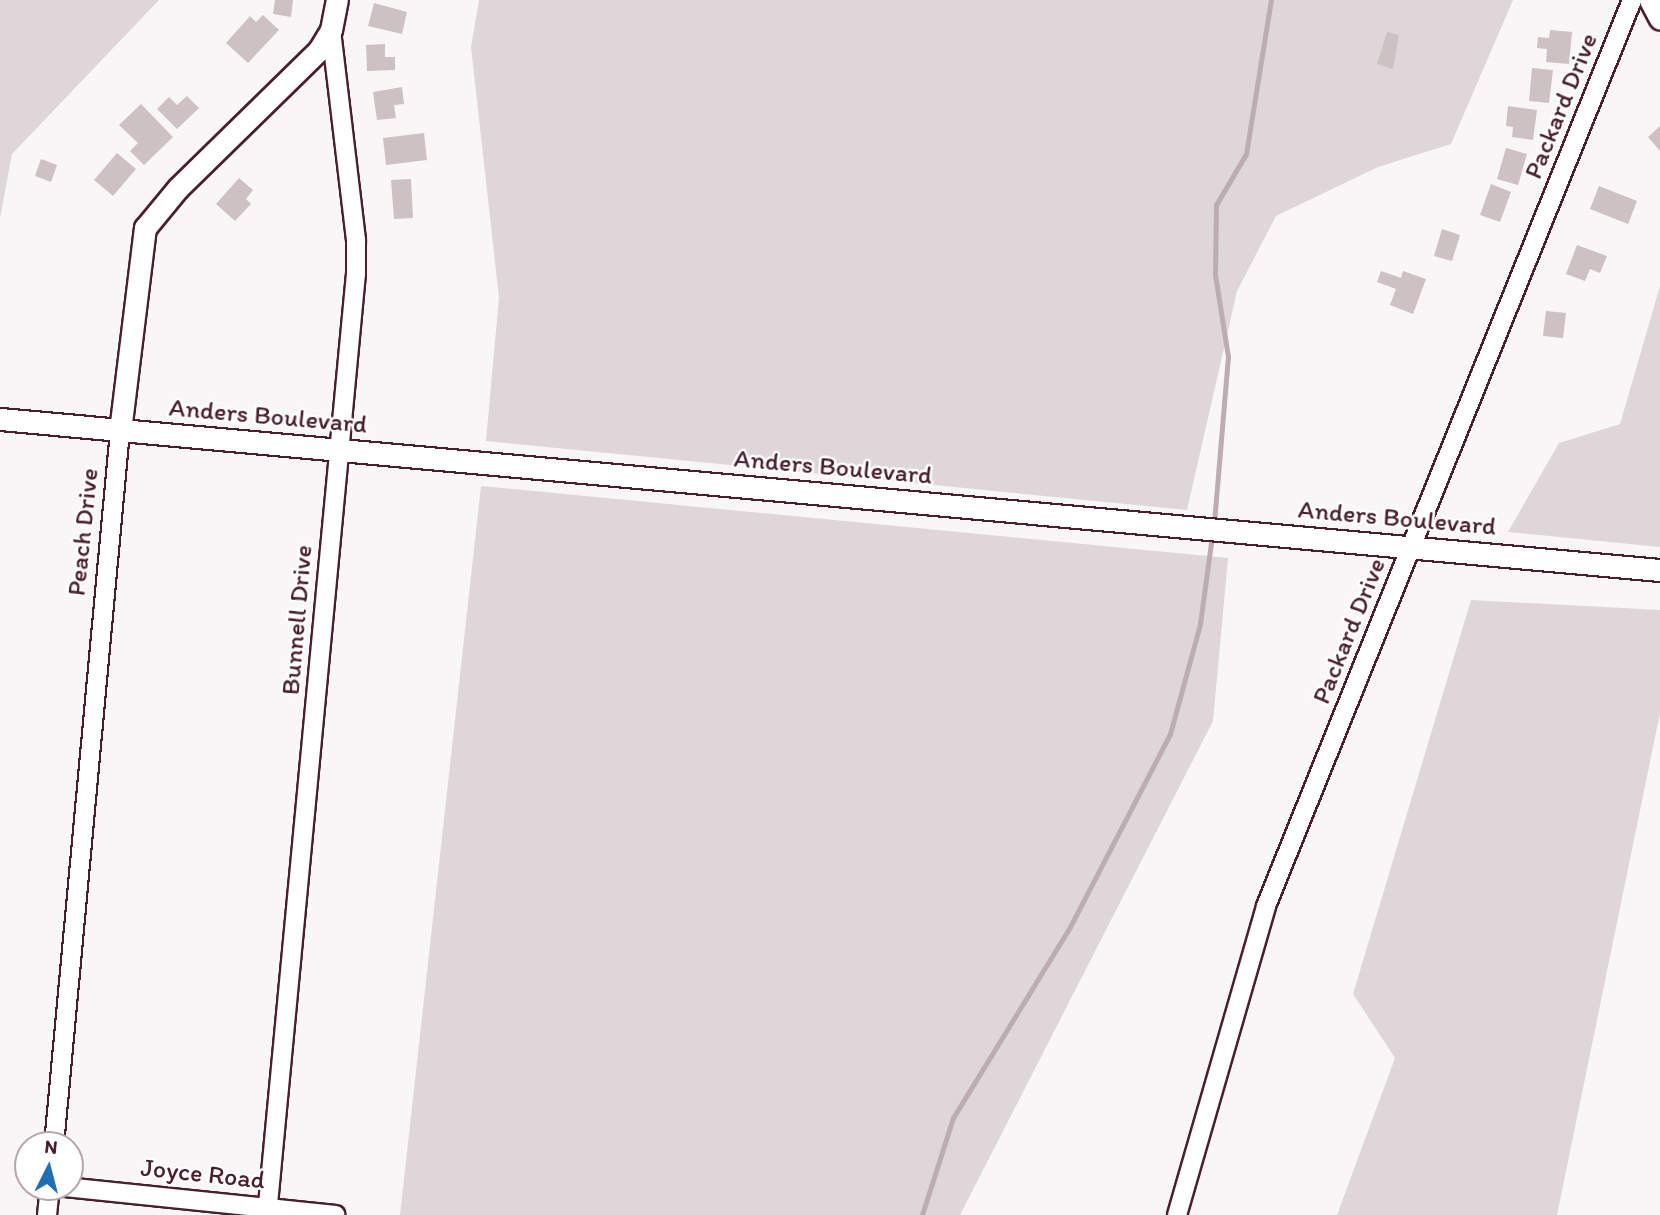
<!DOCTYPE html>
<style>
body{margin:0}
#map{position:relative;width:1660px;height:1215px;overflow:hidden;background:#f8f6f7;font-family:Itim,sans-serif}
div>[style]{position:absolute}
.green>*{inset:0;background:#ded6d9}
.stream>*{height:4.5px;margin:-2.25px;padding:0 2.25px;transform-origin:2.25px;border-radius:2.25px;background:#bdadb0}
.building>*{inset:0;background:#cdc1c4}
.roads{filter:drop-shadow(2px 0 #4a1f2b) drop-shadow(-2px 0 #4a1f2b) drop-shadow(0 2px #4a1f2b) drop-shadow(0 -2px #4a1f2b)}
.minor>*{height:18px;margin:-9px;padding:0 9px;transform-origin:9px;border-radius:9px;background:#fff}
.tertiary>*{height:21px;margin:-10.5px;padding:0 10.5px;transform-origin:10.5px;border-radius:10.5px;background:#fff}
span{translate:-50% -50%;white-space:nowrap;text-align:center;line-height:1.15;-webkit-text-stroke:5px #fff;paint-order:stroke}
.street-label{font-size:26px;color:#4a1f2b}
.north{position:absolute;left:14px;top:1131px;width:70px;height:70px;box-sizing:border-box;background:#fff;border:2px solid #b7a5aa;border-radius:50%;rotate:6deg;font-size:19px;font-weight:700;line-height:28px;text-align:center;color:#4a1f2b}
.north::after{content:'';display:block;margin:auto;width:24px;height:32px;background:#1f6fb2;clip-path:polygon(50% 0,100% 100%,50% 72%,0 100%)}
</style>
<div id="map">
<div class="green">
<i style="clip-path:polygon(0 0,159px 0,12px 154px,0 218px)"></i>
<i style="clip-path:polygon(479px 0,1513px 0,1451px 144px,1378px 167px,1276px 216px,1237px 291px,1187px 510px,486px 441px,499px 298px,471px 47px)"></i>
<i style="clip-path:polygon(1660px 286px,1660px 547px,1508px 532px,1559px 443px,1620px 424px)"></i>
<i style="clip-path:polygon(481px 486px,1228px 558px,1213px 721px,960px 1215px,400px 1215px)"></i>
<i style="clip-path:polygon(1471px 600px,1660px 610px,1660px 713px,1557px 1215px,1337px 1215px,1395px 1058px,1353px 994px)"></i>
</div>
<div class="stream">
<i style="left:1214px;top:523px;width:167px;rotate:-85.2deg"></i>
<i style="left:1228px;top:357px;width:83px;rotate:-99deg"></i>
<i style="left:1215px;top:275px;width:70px;rotate:-89.2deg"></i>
<i style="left:1216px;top:205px;width:59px;rotate:-59.5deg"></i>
<i style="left:1246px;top:154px;width:156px;rotate:-80.8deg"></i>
<i style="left:922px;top:1215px;width:102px;rotate:-72.3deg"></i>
<i style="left:953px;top:1118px;width:224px;rotate:-58.5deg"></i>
<i style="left:1070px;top:927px;width:217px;rotate:-62.6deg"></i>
<i style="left:1170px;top:734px;width:114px;rotate:-74.7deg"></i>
<i style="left:1200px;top:624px;width:90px;rotate:-82.3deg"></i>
</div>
<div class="building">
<i style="clip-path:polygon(275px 0,293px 0,291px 17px,273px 14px)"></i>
<i style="clip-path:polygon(374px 3px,407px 12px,402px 34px,368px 26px)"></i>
<i style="clip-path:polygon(263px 15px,279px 30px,248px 63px,226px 43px,250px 16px,256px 22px)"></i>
<i style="clip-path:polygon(1550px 30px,1572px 32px,1569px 64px,1546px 62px,1547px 49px,1537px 48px,1538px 37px,1549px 38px)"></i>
<i style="clip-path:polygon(1387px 32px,1399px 35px,1393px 69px,1377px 64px)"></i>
<i style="clip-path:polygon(385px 44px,385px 57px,395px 57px,395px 70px,367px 71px,366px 45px)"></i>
<i style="clip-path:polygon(1532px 68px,1553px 70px,1549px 103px,1529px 101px)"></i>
<i style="clip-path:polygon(402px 87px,404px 104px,394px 105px,396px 118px,377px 120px,373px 92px)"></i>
<i style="clip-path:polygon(187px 96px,199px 108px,177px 129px,157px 109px,169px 97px,177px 105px)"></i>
<i style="clip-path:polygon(141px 104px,173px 137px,144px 165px,130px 151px,138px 143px,119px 125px)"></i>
<i style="clip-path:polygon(1508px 106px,1537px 110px,1533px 140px,1512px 137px,1513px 127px,1506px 126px)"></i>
<i style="clip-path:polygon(1660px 126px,1660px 151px,1648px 137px)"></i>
<i style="clip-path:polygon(424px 133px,427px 160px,386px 165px,383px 138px)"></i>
<i style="clip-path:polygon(1506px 148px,1527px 154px,1518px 185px,1497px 179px)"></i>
<i style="clip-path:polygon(117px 153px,136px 169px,113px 196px,94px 180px)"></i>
<i style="clip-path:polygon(41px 159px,57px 165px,51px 182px,35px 176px)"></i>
<i style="clip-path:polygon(239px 178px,253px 190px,246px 199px,251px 204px,235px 221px,216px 204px)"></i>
<i style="clip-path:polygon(411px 179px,413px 218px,394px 219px,391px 180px)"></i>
<i style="clip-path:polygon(1491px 184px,1511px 192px,1500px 222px,1480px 215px)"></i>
<i style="clip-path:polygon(1599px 186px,1637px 201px,1628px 224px,1590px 209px)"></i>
<i style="clip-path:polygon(1442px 229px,1460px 235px,1452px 261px,1434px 256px)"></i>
<i style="clip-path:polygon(1577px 245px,1607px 256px,1600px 273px,1590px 269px,1585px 281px,1566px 274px)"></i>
<i style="clip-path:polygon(1381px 271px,1401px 278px,1403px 271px,1426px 279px,1413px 314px,1390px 305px,1396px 289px,1377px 282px)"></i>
<i style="clip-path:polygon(1546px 311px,1566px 313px,1563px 338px,1543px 336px)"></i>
</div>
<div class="roads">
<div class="minor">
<i style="left:54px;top:1145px;width:717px;rotate:-84.72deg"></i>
<i style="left:65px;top:1187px;width:272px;rotate:5.9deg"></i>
<i style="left:47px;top:1215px;width:28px;rotate:-84deg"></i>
<i style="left:267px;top:1215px;width:945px;rotate:-84.6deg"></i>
<i style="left:356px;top:274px;width:34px;rotate:-90deg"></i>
<i style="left:356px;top:240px;width:211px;rotate:-96.8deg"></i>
<i style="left:1177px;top:1215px;width:322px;rotate:-73.9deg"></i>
<i style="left:1266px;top:906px;width:977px;rotate:-68deg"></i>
</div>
<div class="tertiary">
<i style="left:1650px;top:0;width:21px;rotate:62deg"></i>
<i style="left:0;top:419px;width:1667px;rotate:5.2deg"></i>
<i style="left:120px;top:431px;width:205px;rotate:-83deg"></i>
<i style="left:145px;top:228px;width:52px;rotate:-50.5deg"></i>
<i style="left:178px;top:188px;width:197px;rotate:-44.4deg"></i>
<i style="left:319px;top:50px;width:23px;rotate:-59deg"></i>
<i style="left:331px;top:30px;width:31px;rotate:-79deg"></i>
</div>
</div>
<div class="street-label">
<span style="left:1561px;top:106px;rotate:-68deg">Packard Drive</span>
<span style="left:268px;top:416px;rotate:5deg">Anders Boulevard</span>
<span style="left:833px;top:467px;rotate:5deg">Anders Boulevard</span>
<span style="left:1397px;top:518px;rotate:5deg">Anders Boulevard</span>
<span style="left:83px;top:532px;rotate:-84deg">Peach Drive</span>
<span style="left:297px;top:620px;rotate:-85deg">Bunnell Drive</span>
<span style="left:1349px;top:631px;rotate:-68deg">Packard Drive</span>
<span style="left:203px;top:1174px;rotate:6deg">Joyce Road</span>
</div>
<div class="north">N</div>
</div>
